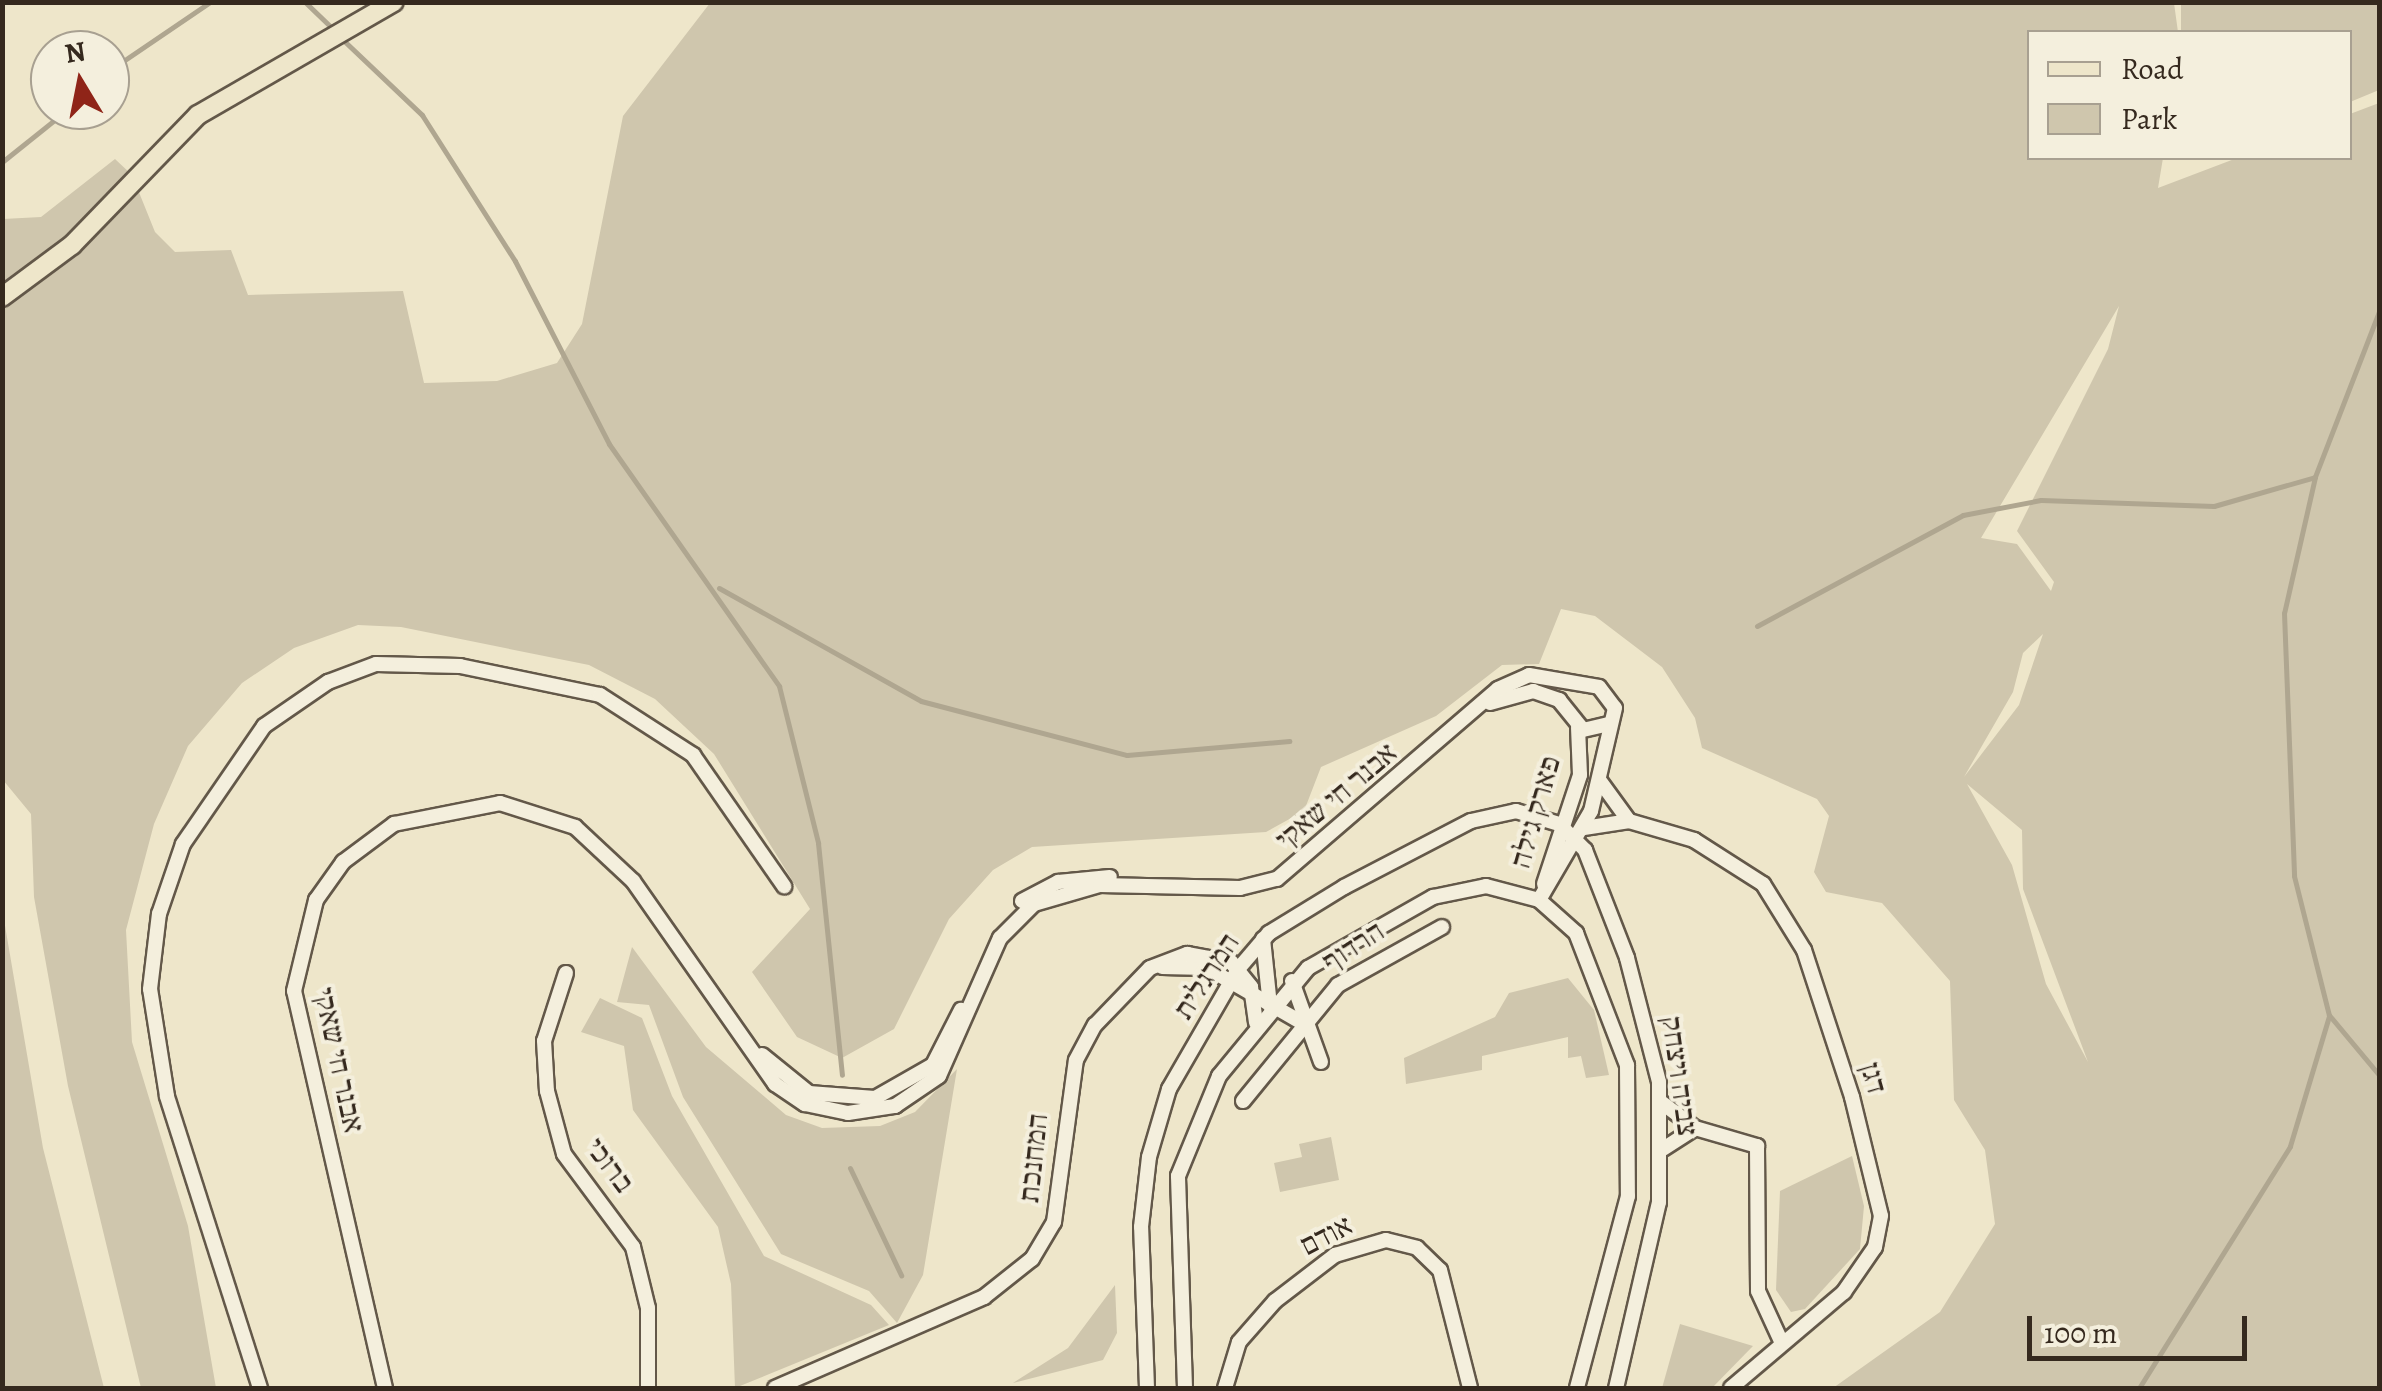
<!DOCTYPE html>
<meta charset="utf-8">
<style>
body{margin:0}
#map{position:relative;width:2382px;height:1391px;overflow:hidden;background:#eee6ca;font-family:Alegreya,"Frank Ruhl Libre",serif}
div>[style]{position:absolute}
.green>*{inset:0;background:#cfc6ad}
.stream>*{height:5px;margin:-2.5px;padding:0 2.5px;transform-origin:2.5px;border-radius:2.5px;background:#afa690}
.roads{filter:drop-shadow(2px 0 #635849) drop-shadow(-2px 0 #635849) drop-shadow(0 2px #635849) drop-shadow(0 -2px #635849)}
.minor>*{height:14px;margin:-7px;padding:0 7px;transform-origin:7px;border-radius:7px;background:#f4efdd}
.major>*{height:18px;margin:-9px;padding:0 9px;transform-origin:9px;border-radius:9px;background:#eee6ca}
span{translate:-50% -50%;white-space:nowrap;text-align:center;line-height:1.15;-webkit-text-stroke:8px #f4efdd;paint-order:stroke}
.street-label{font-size:30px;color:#35291e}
.frame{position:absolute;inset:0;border:5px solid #35291e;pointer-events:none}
.legend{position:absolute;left:2027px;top:30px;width:325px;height:130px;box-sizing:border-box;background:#f4efdd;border:2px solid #a8a091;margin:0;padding:12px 18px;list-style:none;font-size:30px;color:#35291e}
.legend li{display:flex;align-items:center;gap:20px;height:50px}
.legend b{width:50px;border:2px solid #a8a091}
.north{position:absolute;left:30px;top:30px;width:100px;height:100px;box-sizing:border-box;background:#f4efdd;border:2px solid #a8a091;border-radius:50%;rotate:350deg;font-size:28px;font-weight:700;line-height:40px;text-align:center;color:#35291e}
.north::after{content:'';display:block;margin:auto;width:35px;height:45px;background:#8f2418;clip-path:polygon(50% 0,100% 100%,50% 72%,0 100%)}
.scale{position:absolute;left:2027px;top:1316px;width:220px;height:45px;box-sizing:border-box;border:5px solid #35291e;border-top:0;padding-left:12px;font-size:30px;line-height:35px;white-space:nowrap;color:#35291e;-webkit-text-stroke:8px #f4efdd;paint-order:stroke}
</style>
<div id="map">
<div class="green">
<i style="clip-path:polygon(evenodd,710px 3px,2174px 3px,2178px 32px,2030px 32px,2030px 158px,2163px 158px,2158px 188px,2237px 158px,2350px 158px,2350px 114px,2379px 103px,2379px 1388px,1833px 1388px,1940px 1312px,1995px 1224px,1985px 1150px,1954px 1100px,1950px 981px,1882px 903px,1826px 892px,1814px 872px,1829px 816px,1817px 799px,1702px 748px,1695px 718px,1662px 667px,1595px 616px,1561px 609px,1539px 664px,1502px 665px,1436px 716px,1321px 767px,1304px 811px,1266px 832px,1032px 847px,993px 870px,949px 919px,894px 1029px,842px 1058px,797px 1037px,752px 972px,810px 909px,714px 754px,655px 699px,589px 665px,401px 627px,358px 625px,294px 648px,242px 683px,188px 746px,154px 824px,126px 930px,132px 1042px,188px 1226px,216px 1388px,141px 1388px,68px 1086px,34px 897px,31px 814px,3px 780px,3px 219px,41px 217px,115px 159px,132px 175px,155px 232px,175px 252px,231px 250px,248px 295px,403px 291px,424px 383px,497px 381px,557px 363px,582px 324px,623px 116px,710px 3px,2119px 306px,2108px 349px,2017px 531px,2054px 582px,2051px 591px,2017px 544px,1981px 538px,2119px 306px,710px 3px,2043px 634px,2019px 705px,1964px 777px,2013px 692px,2023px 653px,2043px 634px,710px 3px,1967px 784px,2022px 830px,2023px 889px,2088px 1062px,2046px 984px,2012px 865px,1967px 784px)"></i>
<i style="clip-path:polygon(2181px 3px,2379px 3px,2379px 90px,2350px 102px,2350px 32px,2181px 32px)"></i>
<i style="clip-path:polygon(2px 908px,43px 1148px,104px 1388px,3px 1388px)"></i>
<i style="clip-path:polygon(632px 947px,706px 1047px,786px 1115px,822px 1128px,880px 1126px,915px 1112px,957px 1069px,923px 1275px,897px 1323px,869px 1291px,781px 1254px,683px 1097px,649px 1005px,617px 1002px)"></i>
<i style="clip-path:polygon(1568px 978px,1594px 1010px,1609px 1075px,1586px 1078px,1581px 1056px,1568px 1058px,1568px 1037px,1482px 1056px,1482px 1070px,1406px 1084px,1404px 1058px,1495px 1017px,1509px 993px)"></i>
<i style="clip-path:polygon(600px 998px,642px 1018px,672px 1096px,764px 1256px,871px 1305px,889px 1325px,735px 1388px,731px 1284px,718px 1227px,633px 1110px,624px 1046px,581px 1032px)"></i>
<i style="clip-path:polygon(1331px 1137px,1339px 1180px,1280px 1192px,1274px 1163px,1302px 1157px,1299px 1144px)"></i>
<i style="clip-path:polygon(1852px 1156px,1864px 1206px,1860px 1249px,1805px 1309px,1791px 1312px,1776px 1290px,1780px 1191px)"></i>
<i style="clip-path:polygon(1115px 1285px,1117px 1333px,1103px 1360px,1013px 1383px,1068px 1348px)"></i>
<i style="clip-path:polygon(1680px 1324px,1753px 1346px,1712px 1388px,1662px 1388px)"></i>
</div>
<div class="stream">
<i style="left:305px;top:2px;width:40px;rotate:44deg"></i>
<i style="left:341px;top:38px;width:112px;rotate:43.5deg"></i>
<i style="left:422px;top:115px;width:173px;rotate:57.5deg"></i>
<i style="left:515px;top:261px;width:206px;rotate:62.8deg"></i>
<i style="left:609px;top:444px;width:296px;rotate:54.9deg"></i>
<i style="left:779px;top:686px;width:162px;rotate:76deg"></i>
<i style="left:818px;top:843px;width:233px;rotate:84.1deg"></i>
<i style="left:110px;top:70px;width:121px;rotate:-34.2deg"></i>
<i style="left:2px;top:162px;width:83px;rotate:-38.7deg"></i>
<i style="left:2380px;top:309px;width:180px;rotate:111.2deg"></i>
<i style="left:2315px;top:477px;width:139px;rotate:102.8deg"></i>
<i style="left:2284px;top:613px;width:263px;rotate:87.8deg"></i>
<i style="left:2294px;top:876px;width:143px;rotate:75.9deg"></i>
<i style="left:2329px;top:1015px;width:80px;rotate:50.1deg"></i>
<i style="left:719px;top:588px;width:231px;rotate:29.2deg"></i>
<i style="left:921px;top:701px;width:213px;rotate:14.7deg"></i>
<i style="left:1127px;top:755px;width:163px;rotate:-4.9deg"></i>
<i style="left:1757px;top:626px;width:234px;rotate:-28.3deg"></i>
<i style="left:1963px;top:515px;width:79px;rotate:-10.9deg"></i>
<i style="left:2041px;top:500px;width:173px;rotate:2deg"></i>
<i style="left:2214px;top:506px;width:105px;rotate:-16deg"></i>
<i style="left:850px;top:1168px;width:119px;rotate:64.5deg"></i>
<i style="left:2139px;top:1388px;width:285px;rotate:-58deg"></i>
<i style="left:2290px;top:1146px;width:136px;rotate:-73.3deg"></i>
</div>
<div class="roads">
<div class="minor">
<i style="left:1490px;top:703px;width:45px;rotate:-15.6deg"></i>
<i style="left:1533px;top:691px;width:28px;rotate:19deg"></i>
<i style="left:1559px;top:700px;width:38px;rotate:51deg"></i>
<i style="left:1583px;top:730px;width:27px;rotate:-13deg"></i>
<i style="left:1600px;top:781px;width:49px;rotate:54.1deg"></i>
<i style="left:1584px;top:828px;width:46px;rotate:-8.8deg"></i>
<i style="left:1629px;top:821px;width:68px;rotate:16.3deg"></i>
<i style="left:1694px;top:840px;width:82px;rotate:32.5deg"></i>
<i style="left:1763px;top:884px;width:78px;rotate:58.2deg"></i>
<i style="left:1804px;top:950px;width:155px;rotate:71.9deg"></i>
<i style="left:1852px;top:1097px;width:122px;rotate:76.3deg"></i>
<i style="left:1881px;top:1216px;width:32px;rotate:101deg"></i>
<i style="left:1875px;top:1247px;width:55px;rotate:124.6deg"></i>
<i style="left:1844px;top:1292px;width:148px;rotate:139.7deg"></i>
<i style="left:1544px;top:884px;width:115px;rotate:-71.7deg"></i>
<i style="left:1580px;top:775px;width:47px;rotate:-92.4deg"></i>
<i style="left:1022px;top:901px;width:41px;rotate:-27.8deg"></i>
<i style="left:1058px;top:882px;width:52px;rotate:-5.5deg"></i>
<i style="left:1263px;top:939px;width:67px;rotate:84deg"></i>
<i style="left:1162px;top:967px;width:45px;rotate:1.3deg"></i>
<i style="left:1207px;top:968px;width:108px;rotate:29.9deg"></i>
<i style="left:566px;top:973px;width:71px;rotate:107.9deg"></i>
<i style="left:544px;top:1041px;width:50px;rotate:86.6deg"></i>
<i style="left:547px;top:1091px;width:65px;rotate:74.9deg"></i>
<i style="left:564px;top:1154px;width:116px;rotate:53.4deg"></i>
<i style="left:633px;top:1247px;width:63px;rotate:76.2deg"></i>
<i style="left:648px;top:1308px;width:80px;rotate:90deg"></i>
<i style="left:1292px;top:981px;width:86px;rotate:70.3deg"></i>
<i style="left:762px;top:1055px;width:60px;rotate:39deg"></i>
<i style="left:809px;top:1093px;width:66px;rotate:4.3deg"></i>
<i style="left:875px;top:1098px;width:67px;rotate:-29.6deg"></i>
<i style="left:933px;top:1065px;width:62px;rotate:-63deg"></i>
<i style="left:1243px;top:1101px;width:150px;rotate:-50.7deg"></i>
<i style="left:1338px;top:985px;width:119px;rotate:-29.1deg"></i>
<i style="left:1661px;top:1102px;width:43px;rotate:37.4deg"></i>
<i style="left:1663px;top:1149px;width:38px;rotate:-33deg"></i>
<i style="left:1695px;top:1128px;width:65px;rotate:16.2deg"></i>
<i style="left:1757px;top:1146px;width:145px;rotate:89.6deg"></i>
<i style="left:1758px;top:1291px;width:55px;rotate:65.3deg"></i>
<i style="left:260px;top:1388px;width:306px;rotate:-107.7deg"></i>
<i style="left:167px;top:1096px;width:108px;rotate:-99deg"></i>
<i style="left:150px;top:989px;width:76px;rotate:-83.2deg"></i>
<i style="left:159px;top:914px;width:74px;rotate:-71.1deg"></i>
<i style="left:183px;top:844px;width:143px;rotate:-55.5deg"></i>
<i style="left:264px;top:726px;width:78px;rotate:-34.5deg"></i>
<i style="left:328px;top:682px;width:51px;rotate:-20.6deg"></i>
<i style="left:376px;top:664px;width:84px;rotate:1.4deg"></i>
<i style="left:460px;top:666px;width:143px;rotate:11.7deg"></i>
<i style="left:600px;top:695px;width:111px;rotate:32.8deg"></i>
<i style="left:693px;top:755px;width:160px;rotate:55.2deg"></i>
<i style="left:385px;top:1388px;width:407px;rotate:-102.9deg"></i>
<i style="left:294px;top:991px;width:94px;rotate:-76.4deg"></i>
<i style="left:316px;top:900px;width:47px;rotate:-54.6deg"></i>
<i style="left:343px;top:862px;width:64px;rotate:-36.7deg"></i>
<i style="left:394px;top:824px;width:108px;rotate:-11.2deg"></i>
<i style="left:500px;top:803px;width:79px;rotate:17.7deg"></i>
<i style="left:575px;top:827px;width:79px;rotate:43deg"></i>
<i style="left:633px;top:881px;width:248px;rotate:55deg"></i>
<i style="left:775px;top:1084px;width:36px;rotate:34deg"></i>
<i style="left:805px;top:1104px;width:44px;rotate:11.8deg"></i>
<i style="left:848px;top:1113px;width:48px;rotate:-8.5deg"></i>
<i style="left:895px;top:1106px;width:53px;rotate:-34.3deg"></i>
<i style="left:939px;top:1076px;width:151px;rotate:-66.2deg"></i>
<i style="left:1000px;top:938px;width:48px;rotate:-45deg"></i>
<i style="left:1034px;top:904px;width:69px;rotate:-16.1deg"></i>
<i style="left:1100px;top:885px;width:140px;rotate:1.2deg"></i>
<i style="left:1240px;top:888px;width:38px;rotate:-14deg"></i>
<i style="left:1277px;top:879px;width:291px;rotate:-40.7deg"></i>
<i style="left:1498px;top:689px;width:34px;rotate:-24deg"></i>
<i style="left:1529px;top:675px;width:71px;rotate:9.7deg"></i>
<i style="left:1599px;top:687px;width:26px;rotate:53deg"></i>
<i style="left:1615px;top:708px;width:106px;rotate:103.1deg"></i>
<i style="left:1591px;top:811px;width:103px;rotate:120.3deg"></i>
<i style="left:775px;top:1388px;width:228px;rotate:-23.5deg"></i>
<i style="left:984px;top:1297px;width:61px;rotate:-38.4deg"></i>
<i style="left:1032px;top:1259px;width:43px;rotate:-59.3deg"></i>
<i style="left:1054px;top:1222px;width:163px;rotate:-82.3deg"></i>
<i style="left:1076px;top:1060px;width:40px;rotate:-62deg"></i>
<i style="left:1095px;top:1025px;width:79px;rotate:-46deg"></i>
<i style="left:1150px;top:968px;width:40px;rotate:-21deg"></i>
<i style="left:1187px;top:954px;width:45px;rotate:10.3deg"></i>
<i style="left:1231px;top:962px;width:32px;rotate:51deg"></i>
<i style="left:1251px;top:987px;width:36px;rotate:82deg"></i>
<i style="left:1147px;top:1388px;width:161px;rotate:-92.1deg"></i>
<i style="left:1141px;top:1227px;width:70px;rotate:-83.5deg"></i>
<i style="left:1149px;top:1157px;width:71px;rotate:-73.6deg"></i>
<i style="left:1169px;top:1089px;width:140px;rotate:-60deg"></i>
<i style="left:1239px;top:968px;width:46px;rotate:-49.4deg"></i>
<i style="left:1269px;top:933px;width:88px;rotate:-31.5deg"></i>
<i style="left:1344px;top:887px;width:143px;rotate:-27.5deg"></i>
<i style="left:1471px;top:821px;width:46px;rotate:-12.5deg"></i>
<i style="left:1516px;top:811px;width:45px;rotate:16.8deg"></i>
<i style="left:1559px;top:824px;width:37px;rotate:45deg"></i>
<i style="left:1585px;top:850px;width:116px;rotate:68.7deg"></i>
<i style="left:1627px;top:958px;width:128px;rotate:75.5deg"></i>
<i style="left:1659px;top:1082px;width:120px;rotate:90deg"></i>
<i style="left:1659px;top:1202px;width:191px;rotate:103deg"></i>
<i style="left:1185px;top:1388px;width:212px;rotate:-91.9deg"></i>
<i style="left:1178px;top:1176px;width:108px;rotate:-67.7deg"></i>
<i style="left:1219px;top:1076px;width:140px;rotate:-50.5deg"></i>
<i style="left:1308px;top:968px;width:144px;rotate:-29.6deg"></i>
<i style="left:1433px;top:897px;width:54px;rotate:-11.7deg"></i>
<i style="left:1486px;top:886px;width:55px;rotate:14.8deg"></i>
<i style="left:1539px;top:900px;width:50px;rotate:41.7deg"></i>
<i style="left:1576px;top:933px;width:142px;rotate:68.9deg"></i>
<i style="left:1627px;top:1065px;width:131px;rotate:89.6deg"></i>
<i style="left:1628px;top:1196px;width:199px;rotate:104.9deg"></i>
<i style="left:1225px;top:1388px;width:48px;rotate:-73.1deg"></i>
<i style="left:1239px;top:1342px;width:55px;rotate:-48.7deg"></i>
<i style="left:1275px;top:1301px;width:76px;rotate:-37.5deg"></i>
<i style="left:1335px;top:1255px;width:53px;rotate:-16.4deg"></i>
<i style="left:1386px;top:1240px;width:32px;rotate:14deg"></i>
<i style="left:1417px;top:1248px;width:32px;rotate:44deg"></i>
<i style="left:1440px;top:1270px;width:122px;rotate:75.7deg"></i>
</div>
<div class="major">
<i style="left:2px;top:297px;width:87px;rotate:-36.6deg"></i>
<i style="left:72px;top:245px;width:181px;rotate:-45.9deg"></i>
<i style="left:198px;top:115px;width:226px;rotate:-30deg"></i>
</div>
</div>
<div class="street-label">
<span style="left:1336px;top:796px;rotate:-40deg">אבנר חי שאקי</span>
<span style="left:1535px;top:812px;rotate:-74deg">פארק גילה</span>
<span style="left:1353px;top:946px;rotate:-33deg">הרדוף</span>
<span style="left:1206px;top:976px;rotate:-57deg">המרגלית</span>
<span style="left:339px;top:1060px;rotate:78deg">אבנר חי שאקי</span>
<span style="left:1680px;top:1076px;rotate:82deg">צביה ויצחק</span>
<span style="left:1874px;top:1078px;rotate:74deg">דגן</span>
<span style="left:1033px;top:1158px;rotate:-84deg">המחנכת</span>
<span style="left:610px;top:1165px;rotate:53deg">ברוכי</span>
<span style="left:1326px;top:1235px;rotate:-27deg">אודם</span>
</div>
<div class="frame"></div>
<ul class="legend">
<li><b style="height:12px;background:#eee6ca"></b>Road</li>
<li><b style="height:28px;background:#cfc6ad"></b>Park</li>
</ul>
<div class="north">N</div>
<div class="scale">100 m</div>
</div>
